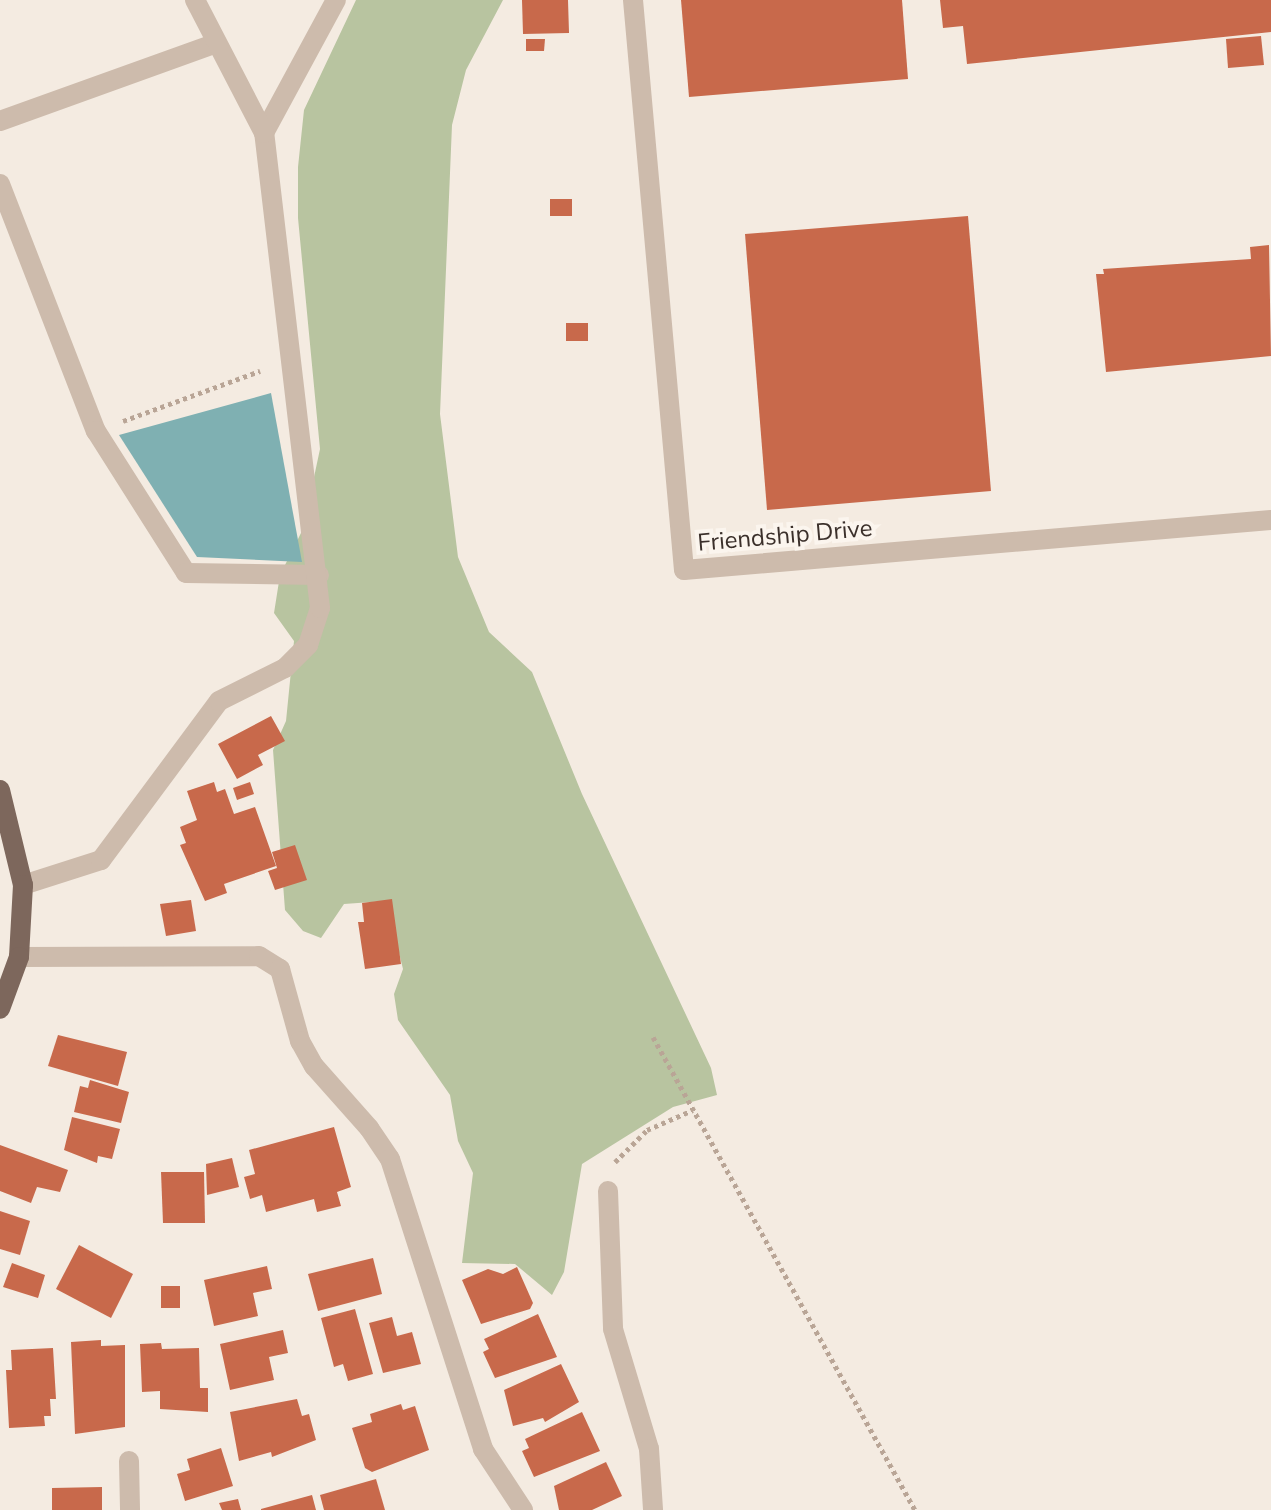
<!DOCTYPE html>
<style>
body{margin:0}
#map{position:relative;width:1271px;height:1510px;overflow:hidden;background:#f4ebe1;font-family:"Nunito Sans",sans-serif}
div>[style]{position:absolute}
.green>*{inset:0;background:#b8c4a0}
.water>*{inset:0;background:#7fb0b2}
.building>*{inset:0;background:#c8694b}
.path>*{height:5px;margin-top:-2.5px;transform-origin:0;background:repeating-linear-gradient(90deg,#b9a596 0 4px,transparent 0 8px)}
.minor>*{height:20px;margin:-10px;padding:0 10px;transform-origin:10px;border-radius:10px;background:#cdbbac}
.major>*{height:20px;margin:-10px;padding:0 10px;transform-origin:10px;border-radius:10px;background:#7d675c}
span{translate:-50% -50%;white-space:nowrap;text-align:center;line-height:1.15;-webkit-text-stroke:8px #fbf5ee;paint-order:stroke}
.street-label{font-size:24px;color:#3b302b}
</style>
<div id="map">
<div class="green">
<i style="clip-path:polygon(356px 0,503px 0,466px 70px,452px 125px,440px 414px,458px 557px,489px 632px,532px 672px,582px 794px,711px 1068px,717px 1095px,673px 1107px,582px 1164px,564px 1272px,552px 1295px,515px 1264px,462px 1263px,473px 1173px,458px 1141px,450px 1095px,398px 1020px,394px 994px,403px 969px,386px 901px,344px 904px,321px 938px,303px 931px,285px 910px,273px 750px,286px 721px,294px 641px,274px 613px,280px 575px,303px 529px,320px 449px,298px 218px,298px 167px,304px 110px)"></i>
</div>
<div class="water">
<i style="clip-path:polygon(271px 393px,302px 562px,197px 557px,119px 435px)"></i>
</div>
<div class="building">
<i style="clip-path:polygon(522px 0,568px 0,569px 33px,523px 34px)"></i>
<i style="clip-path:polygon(681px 0,902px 0,908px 79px,689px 97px)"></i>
<i style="clip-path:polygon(940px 0,1271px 0,1271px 32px,967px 64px,963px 26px,943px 28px)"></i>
<i style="clip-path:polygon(1261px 36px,1264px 65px,1228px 68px,1226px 39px)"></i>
<i style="clip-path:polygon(526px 39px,545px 39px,544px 51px,526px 51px)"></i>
<i style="clip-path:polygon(550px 199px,572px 199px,572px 216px,550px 216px)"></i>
<i style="clip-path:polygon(968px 216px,991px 491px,767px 510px,745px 234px)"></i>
<i style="clip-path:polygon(1269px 245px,1271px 356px,1106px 372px,1096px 274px,1104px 274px,1103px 269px,1251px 259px,1250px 247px)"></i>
<i style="clip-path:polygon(566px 323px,588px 323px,588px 341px,566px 341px)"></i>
<i style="clip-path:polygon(271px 716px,285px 741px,258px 755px,263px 765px,237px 779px,218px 744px)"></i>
<i style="clip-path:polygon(214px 782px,217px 792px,225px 789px,234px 814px,255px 807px,276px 866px,224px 884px,227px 893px,205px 901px,180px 845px,186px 843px,180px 827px,197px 820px,187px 791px)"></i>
<i style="clip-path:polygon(250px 782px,254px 794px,237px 800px,233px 788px)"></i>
<i style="clip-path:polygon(295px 845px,307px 880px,275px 890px,268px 871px,277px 868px,272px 852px)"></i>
<i style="clip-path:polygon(392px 899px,401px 964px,365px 969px,358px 922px,364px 922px,362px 903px)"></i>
<i style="clip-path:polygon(191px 900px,196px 931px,166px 936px,160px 904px)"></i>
<i style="clip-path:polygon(58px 1035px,127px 1052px,118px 1086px,48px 1066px)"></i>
<i style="clip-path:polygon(90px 1080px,129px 1092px,121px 1123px,74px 1112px,80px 1086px,88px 1088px)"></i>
<i style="clip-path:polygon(72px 1117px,120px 1129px,112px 1159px,98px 1156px,97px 1163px,64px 1150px)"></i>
<i style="clip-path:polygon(334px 1127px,351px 1187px,337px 1192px,341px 1206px,317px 1212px,314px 1199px,266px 1212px,262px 1195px,250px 1199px,244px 1177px,255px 1174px,249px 1150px)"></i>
<i style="clip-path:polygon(0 1145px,68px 1170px,60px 1192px,37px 1187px,31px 1203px,0 1191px)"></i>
<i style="clip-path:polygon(232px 1158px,239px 1187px,207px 1195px,206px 1164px)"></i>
<i style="clip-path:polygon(161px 1172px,204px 1172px,205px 1223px,163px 1223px)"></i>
<i style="clip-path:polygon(0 1211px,30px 1221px,20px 1255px,0 1249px)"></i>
<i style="clip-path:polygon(79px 1245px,133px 1274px,111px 1318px,56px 1289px)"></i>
<i style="clip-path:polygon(373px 1258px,382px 1294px,318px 1311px,308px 1274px)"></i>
<i style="clip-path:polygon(12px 1263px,45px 1275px,38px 1298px,3px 1287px)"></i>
<i style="clip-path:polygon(267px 1266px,272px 1289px,253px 1293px,258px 1316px,214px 1326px,204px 1280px)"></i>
<i style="clip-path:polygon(517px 1267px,533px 1303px,530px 1309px,481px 1324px,462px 1280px,488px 1269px,503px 1274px)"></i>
<i style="clip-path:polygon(161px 1286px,180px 1286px,180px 1308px,161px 1308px)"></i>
<i style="clip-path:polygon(355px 1309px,373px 1374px,348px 1381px,343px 1364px,334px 1367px,321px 1318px)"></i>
<i style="clip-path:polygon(538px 1314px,557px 1357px,495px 1378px,483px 1352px,489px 1349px,484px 1339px)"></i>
<i style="clip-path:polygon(392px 1317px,397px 1336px,412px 1332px,421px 1364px,383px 1373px,369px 1323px)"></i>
<i style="clip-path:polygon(283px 1330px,288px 1353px,269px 1357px,274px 1380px,230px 1390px,220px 1344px)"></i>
<i style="clip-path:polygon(101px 1340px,101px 1346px,125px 1345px,125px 1427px,75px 1434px,71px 1342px)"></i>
<i style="clip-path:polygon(161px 1343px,162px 1349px,199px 1348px,200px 1388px,208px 1388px,208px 1412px,160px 1409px,160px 1391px,142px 1392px,140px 1344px)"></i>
<i style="clip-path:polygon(53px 1348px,56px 1399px,50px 1399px,51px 1416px,44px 1416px,45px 1426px,9px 1428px,6px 1370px,12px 1370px,11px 1350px)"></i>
<i style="clip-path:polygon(561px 1364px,579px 1402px,545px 1422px,543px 1418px,513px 1426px,504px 1390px)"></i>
<i style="clip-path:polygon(297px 1399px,302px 1416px,309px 1414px,316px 1440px,272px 1457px,271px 1452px,239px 1461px,230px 1412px)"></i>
<i style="clip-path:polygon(401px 1404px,403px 1410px,415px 1406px,429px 1450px,372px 1472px,365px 1468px,352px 1428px,372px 1422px,370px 1414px)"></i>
<i style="clip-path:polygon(582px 1412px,600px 1451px,534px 1477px,522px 1451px,529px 1448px,525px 1439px)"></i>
<i style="clip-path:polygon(221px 1448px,233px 1486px,185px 1501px,177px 1474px,190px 1470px,187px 1459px)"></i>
<i style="clip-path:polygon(606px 1462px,622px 1496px,592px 1510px,559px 1510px,554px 1486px)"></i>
<i style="clip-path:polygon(376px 1479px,385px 1510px,324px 1510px,320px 1495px)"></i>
<i style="clip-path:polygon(102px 1487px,102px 1510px,52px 1510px,52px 1488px)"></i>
<i style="clip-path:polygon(312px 1495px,316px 1510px,261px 1510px,261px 1509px)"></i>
<i style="clip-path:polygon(238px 1499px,241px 1510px,222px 1510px,219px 1503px)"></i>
</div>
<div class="path">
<i style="left:123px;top:421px;width:146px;rotate:-20.1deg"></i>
<i style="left:653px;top:1037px;width:541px;rotate:61.02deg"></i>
<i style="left:615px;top:1162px;width:45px;rotate:-45deg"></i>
<i style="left:647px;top:1130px;width:50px;rotate:-23.5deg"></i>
</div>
<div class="minor">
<i style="left:633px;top:0;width:572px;rotate:84.89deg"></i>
<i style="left:684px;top:570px;width:589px;rotate:-4.87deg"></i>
<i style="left:0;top:121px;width:227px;rotate:-19.8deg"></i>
<i style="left:264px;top:133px;width:151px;rotate:-61.6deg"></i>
<i style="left:0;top:184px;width:265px;rotate:68.8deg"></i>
<i style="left:96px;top:431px;width:168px;rotate:57.6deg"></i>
<i style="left:186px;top:573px;width:133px;rotate:0.9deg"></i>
<i style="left:23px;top:885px;width:82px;rotate:-17.8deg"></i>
<i style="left:101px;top:860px;width:198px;rotate:-53.4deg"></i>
<i style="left:219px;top:701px;width:74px;rotate:-26.6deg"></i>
<i style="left:285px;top:668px;width:33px;rotate:-45deg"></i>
<i style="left:308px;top:645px;width:39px;rotate:-72deg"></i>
<i style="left:320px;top:608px;width:478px;rotate:-96.7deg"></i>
<i style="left:264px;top:133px;width:150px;rotate:-117.4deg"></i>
<i style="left:19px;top:957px;width:240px;rotate:-0.2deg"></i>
<i style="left:259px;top:956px;width:25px;rotate:32deg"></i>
<i style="left:280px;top:969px;width:75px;rotate:74.5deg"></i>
<i style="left:300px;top:1041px;width:29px;rotate:61deg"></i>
<i style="left:314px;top:1066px;width:83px;rotate:48.4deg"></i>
<i style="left:369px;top:1128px;width:37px;rotate:56deg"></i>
<i style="left:390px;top:1159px;width:305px;rotate:72.2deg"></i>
<i style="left:483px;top:1449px;width:73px;rotate:56.7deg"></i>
<i style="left:608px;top:1191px;width:138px;rotate:87.9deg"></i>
<i style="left:613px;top:1329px;width:125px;rotate:73.3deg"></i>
<i style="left:649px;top:1449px;width:61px;rotate:86.2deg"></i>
<i style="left:129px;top:1461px;width:49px;rotate:88.8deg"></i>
</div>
<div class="major">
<i style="left:0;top:790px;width:98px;rotate:76.4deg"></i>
<i style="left:23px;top:885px;width:72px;rotate:93.2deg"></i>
<i style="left:19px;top:957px;width:55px;rotate:110.1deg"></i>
</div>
<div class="street-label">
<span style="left:785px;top:536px;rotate:-5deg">Friendship Drive</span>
</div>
</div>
